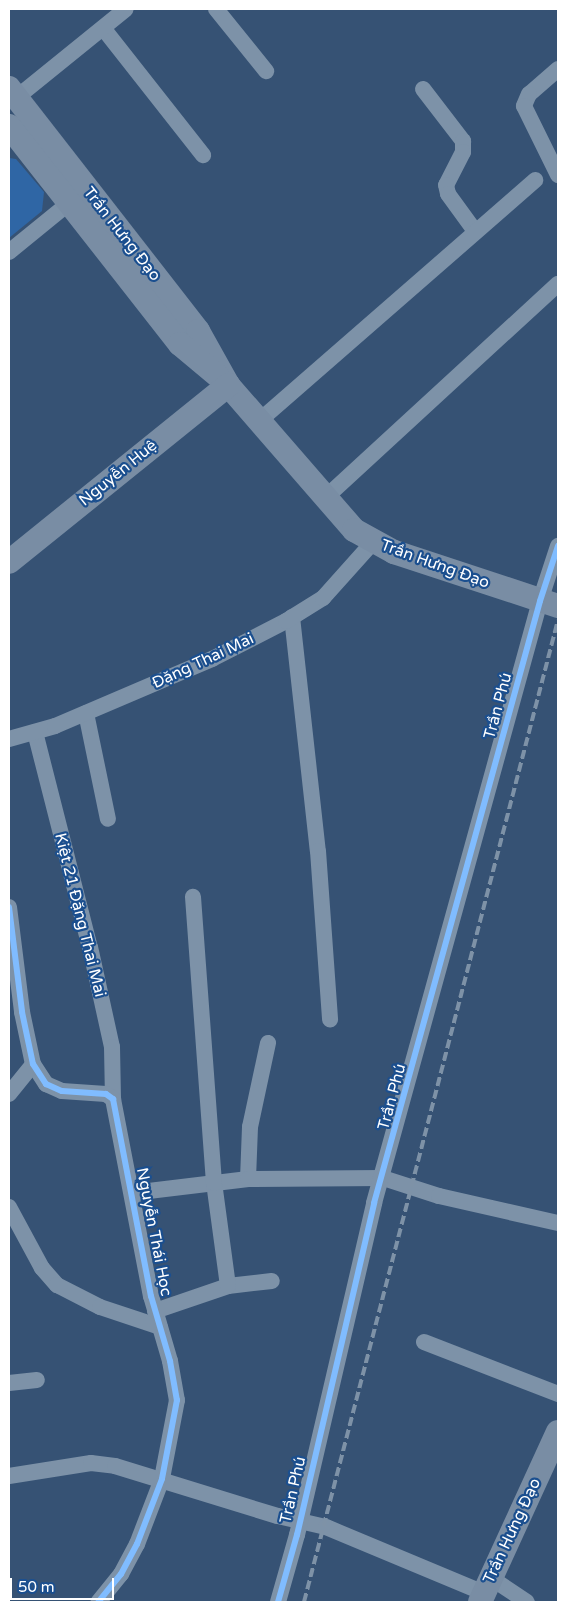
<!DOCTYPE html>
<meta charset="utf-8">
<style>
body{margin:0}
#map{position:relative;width:567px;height:1611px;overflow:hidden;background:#365274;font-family:"Varela Round",sans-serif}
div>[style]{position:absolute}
.green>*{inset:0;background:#2f66a5}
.street>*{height:16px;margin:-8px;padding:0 8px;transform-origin:8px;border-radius:8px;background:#7d92a8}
.secondary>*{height:24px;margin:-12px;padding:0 12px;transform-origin:12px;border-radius:12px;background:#798da4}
.rail>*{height:4px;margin-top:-2px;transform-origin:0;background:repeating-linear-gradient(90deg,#7e92a7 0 9px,transparent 0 13px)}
.cycleway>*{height:6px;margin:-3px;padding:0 3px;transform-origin:3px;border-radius:3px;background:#80bcff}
span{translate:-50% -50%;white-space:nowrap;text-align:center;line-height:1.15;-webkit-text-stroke:4.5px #1b4f8f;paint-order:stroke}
.street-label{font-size:16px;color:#fff}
.frame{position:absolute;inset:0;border:10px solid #fff;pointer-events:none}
.scale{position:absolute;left:10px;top:1578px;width:104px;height:22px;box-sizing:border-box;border:2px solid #fff;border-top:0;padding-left:6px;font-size:15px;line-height:18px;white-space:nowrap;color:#fff;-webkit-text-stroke:4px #1b4f8f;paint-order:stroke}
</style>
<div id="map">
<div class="green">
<i style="clip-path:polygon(9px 158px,16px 159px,44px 192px,42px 211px,9px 238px)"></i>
</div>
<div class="street">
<i style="left:216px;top:9px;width:80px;rotate:51.1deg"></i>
<i style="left:103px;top:28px;width:162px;rotate:51.8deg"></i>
<i style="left:558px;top:69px;width:38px;rotate:139deg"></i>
<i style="left:529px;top:94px;width:13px;rotate:113deg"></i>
<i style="left:524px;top:106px;width:77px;rotate:63.8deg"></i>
<i style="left:423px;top:89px;width:66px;rotate:52.4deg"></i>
<i style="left:463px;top:141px;width:11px;rotate:90deg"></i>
<i style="left:463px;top:152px;width:37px;rotate:117deg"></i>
<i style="left:446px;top:185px;width:9px;rotate:77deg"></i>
<i style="left:448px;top:194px;width:46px;rotate:53.9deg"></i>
<i style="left:16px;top:98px;width:141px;rotate:-39deg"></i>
<i style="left:9px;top:252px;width:77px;rotate:-39.2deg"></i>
<i style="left:258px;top:422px;width:368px;rotate:-41.1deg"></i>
<i style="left:324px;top:499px;width:318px;rotate:-42.6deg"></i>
<i style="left:292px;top:617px;width:235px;rotate:83.7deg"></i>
<i style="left:318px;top:851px;width:169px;rotate:85.9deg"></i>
<i style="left:86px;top:713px;width:108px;rotate:78.3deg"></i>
<i style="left:35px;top:732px;width:222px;rotate:75.7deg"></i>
<i style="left:90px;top:947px;width:102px;rotate:77.6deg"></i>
<i style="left:112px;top:1047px;width:52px;rotate:88.9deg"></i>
<i style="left:9px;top:739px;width:48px;rotate:-15.8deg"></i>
<i style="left:55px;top:726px;width:171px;rotate:-23.1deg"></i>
<i style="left:212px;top:659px;width:83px;rotate:-27.2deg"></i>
<i style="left:286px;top:621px;width:44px;rotate:-31.9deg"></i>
<i style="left:323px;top:598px;width:75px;rotate:-48.2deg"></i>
<i style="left:9px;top:907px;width:106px;rotate:82.9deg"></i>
<i style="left:22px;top:1012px;width:53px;rotate:78.1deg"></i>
<i style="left:33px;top:1064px;width:24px;rotate:57deg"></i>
<i style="left:46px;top:1084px;width:17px;rotate:24deg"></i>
<i style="left:62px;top:1091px;width:44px;rotate:3.9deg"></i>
<i style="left:106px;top:1094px;width:9px;rotate:36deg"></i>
<i style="left:113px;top:1099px;width:201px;rotate:79.1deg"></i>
<i style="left:151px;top:1296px;width:68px;rotate:73.7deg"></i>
<i style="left:170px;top:1361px;width:40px;rotate:80deg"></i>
<i style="left:177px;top:1400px;width:80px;rotate:100.8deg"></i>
<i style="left:162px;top:1479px;width:70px;rotate:111deg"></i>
<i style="left:137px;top:1544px;width:34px;rotate:118deg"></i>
<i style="left:121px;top:1574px;width:36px;rotate:129deg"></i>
<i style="left:9px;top:1094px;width:38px;rotate:-51deg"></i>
<i style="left:248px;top:1179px;width:52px;rotate:-87.8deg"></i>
<i style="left:250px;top:1127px;width:86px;rotate:-77.9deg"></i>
<i style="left:132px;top:1193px;width:117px;rotate:-6.9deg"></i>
<i style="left:248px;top:1179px;width:135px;rotate:-0.4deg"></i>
<i style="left:383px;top:1178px;width:59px;rotate:17.8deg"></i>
<i style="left:439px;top:1196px;width:122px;rotate:12.8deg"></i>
<i style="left:9px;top:1207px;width:69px;rotate:61.6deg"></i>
<i style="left:42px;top:1268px;width:23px;rotate:49deg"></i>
<i style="left:57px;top:1285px;width:48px;rotate:27.1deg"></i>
<i style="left:100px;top:1307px;width:63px;rotate:18.4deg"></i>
<i style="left:228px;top:1286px;width:44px;rotate:-6.5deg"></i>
<i style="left:155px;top:1311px;width:77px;rotate:-18.9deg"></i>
<i style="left:228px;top:1286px;width:104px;rotate:-97.7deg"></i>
<i style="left:214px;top:1183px;width:287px;rotate:-94.2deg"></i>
<i style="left:424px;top:1342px;width:144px;rotate:21.2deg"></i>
<i style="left:9px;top:1383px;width:28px;rotate:-6deg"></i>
<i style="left:9px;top:1476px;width:83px;rotate:-9deg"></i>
<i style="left:91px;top:1463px;width:24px;rotate:7deg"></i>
<i style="left:115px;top:1466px;width:170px;rotate:17.1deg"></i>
<i style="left:278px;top:1516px;width:49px;rotate:12.9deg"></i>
<i style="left:326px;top:1527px;width:171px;rotate:22.7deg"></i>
<i style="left:491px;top:1578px;width:43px;rotate:33.7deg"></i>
<i style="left:278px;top:1602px;width:70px;rotate:-74.2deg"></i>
<i style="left:297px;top:1535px;width:341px;rotate:-76.9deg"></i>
<i style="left:374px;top:1203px;width:624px;rotate:-74.58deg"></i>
<i style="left:540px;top:601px;width:58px;rotate:-71.9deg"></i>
</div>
<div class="secondary">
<i style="left:9px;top:88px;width:308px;rotate:52.1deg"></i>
<i style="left:198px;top:331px;width:62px;rotate:60.9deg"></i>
<i style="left:228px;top:385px;width:192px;rotate:49deg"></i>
<i style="left:354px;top:530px;width:46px;rotate:28.8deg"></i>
<i style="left:394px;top:552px;width:173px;rotate:18.2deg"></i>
<i style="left:9px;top:126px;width:277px;rotate:51.9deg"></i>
<i style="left:180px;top:344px;width:48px;rotate:40deg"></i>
<i style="left:9px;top:562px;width:282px;rotate:-38.9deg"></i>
<i style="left:480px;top:1602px;width:187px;rotate:-65.4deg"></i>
</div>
<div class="rail">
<i style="left:304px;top:1602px;width:1014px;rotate:-75.5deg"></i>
</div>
<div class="cycleway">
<i style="left:9px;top:907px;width:106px;rotate:82.9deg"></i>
<i style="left:22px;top:1012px;width:53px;rotate:78.1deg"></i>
<i style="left:33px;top:1064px;width:24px;rotate:57deg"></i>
<i style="left:46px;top:1084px;width:17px;rotate:24deg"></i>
<i style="left:62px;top:1091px;width:44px;rotate:3.9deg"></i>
<i style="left:106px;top:1094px;width:9px;rotate:36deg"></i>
<i style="left:113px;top:1099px;width:201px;rotate:79.1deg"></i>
<i style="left:151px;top:1296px;width:68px;rotate:73.7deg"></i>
<i style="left:170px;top:1361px;width:40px;rotate:80deg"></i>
<i style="left:177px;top:1400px;width:80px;rotate:100.8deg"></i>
<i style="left:162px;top:1479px;width:70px;rotate:111deg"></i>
<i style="left:137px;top:1544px;width:34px;rotate:118deg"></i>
<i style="left:121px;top:1574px;width:36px;rotate:129deg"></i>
<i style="left:278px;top:1602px;width:70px;rotate:-74.2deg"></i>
<i style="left:297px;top:1535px;width:341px;rotate:-76.9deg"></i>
<i style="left:374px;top:1203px;width:624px;rotate:-74.58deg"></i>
<i style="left:540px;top:601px;width:58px;rotate:-71.9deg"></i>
</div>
<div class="street-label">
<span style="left:122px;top:234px;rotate:52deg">Trần Hưng Đạo</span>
<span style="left:118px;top:473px;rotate:-39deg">Nguyễn Huệ</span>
<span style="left:435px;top:564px;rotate:20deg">Trần Hưng Đạo</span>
<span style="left:203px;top:661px;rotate:-25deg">Đặng Thai Mai</span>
<span style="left:498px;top:706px;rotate:-75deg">Trần Phú</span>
<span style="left:80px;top:915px;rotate:76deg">Kiệt 21 Đặng Thai Mai</span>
<span style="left:392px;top:1097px;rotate:-75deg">Trần Phú</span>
<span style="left:154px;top:1232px;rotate:79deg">Nguyễn Thái Học</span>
<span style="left:293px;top:1490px;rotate:-77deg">Trần Phú</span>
<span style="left:512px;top:1531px;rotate:-65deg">Trần Hưng Đạo</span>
</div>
<div class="frame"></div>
<div class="scale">50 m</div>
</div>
